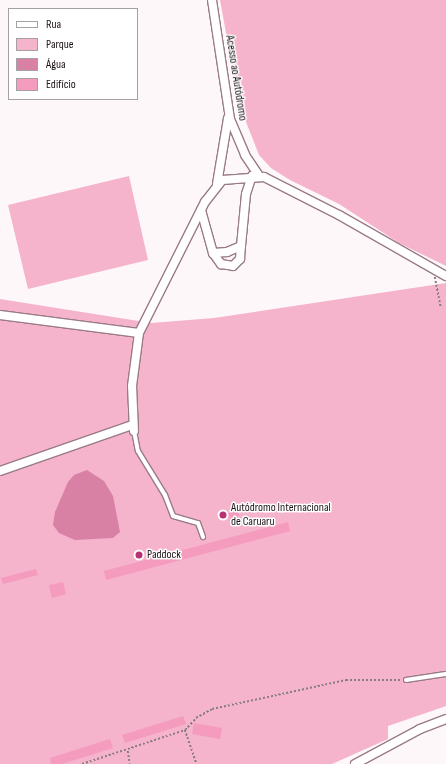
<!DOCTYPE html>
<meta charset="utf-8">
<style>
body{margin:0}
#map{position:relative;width:446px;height:764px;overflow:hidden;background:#fef7fa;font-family:"Sofia Sans Condensed",sans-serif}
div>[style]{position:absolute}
.green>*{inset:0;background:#f5b3cc}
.water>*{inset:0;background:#d881a4}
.building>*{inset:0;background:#f49bbe}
.path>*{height:1.5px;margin-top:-0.75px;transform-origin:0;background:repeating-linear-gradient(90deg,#887e82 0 2px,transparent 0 4px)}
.roads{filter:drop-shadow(1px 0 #997b86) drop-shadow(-1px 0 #997b86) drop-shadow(0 1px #997b86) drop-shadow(0 -1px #997b86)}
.service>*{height:4px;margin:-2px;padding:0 2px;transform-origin:2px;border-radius:2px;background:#fff}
.minor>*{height:8px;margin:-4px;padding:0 4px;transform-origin:4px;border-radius:4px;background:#fff}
.dots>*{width:11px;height:11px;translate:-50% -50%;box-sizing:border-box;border:2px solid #fff;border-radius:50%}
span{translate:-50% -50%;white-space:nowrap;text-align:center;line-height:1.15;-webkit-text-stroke:3px #fff;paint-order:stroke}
.street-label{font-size:12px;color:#1d1216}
.poi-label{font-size:12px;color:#1d1216}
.left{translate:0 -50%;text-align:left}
.legend{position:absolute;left:8px;top:8px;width:130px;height:92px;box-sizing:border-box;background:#fff;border:1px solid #a5a0a2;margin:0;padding:5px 7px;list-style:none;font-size:12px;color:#1d1216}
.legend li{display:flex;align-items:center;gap:8px;height:20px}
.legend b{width:20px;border:1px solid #a5a0a2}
</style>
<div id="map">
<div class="green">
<i style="clip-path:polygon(220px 0,446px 0,446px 266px,399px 243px,339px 204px,290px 180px,271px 168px,259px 155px,239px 104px)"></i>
<i style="clip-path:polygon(129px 176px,148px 260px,28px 289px,8px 205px)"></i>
<i style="clip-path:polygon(446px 283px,446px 706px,388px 726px,388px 739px,332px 764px,0 764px,0 299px,151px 323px,214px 318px)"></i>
</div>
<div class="water">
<i style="clip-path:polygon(87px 470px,104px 481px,113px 496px,120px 532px,113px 538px,75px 540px,59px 533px,53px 525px,55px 512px,68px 482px,74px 475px)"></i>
</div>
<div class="building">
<i style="clip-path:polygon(238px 511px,240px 520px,231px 523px,228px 513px)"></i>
<i style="clip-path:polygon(288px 522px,290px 531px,106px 580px,104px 571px)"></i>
<i style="clip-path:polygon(36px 569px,38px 575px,3px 584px,1px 578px)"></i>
<i style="clip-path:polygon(63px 582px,66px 594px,52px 598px,49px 585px)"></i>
<i style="clip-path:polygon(183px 716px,186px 724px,125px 743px,122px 735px)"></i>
<i style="clip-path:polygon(194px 723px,222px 728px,220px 739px,192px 734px)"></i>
<i style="clip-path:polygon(110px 739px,113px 748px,62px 764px,51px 764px,50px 758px)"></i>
</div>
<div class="path">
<i style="left:435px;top:277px;width:31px;rotate:79deg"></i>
<i style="left:185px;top:730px;width:36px;rotate:71deg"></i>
<i style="left:128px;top:751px;width:13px;rotate:81deg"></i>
<i style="left:82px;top:764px;width:108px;rotate:-18.3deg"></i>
<i style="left:185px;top:730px;width:16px;rotate:-47deg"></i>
<i style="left:196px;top:718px;width:18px;rotate:-29deg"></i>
<i style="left:212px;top:709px;width:137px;rotate:-12.2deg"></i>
<i style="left:346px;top:680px;width:56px"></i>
</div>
<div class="roads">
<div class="service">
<i style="left:134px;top:431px;width:20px;rotate:79deg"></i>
<i style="left:138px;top:451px;width:52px;rotate:58.5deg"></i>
<i style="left:165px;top:495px;width:22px;rotate:69deg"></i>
<i style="left:173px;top:516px;width:26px;rotate:16deg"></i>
<i style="left:198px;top:523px;width:15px;rotate:70deg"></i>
<i style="left:406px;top:680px;width:40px;rotate:-8.5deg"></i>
</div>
<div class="minor">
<i style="left:212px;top:0;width:120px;rotate:81.4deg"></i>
<i style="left:230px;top:119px;width:39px;rotate:67deg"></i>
<i style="left:245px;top:155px;width:25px;rotate:56deg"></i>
<i style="left:217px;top:184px;width:67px;rotate:-80.5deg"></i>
<i style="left:201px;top:210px;width:45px;rotate:74.4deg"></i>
<i style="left:213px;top:253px;width:14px;rotate:-4deg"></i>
<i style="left:227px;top:252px;width:15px;rotate:-23deg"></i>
<i style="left:241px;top:246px;width:52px;rotate:-84.5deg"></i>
<i style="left:246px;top:194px;width:19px;rotate:-72deg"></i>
<i style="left:213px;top:253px;width:14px;rotate:54deg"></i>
<i style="left:221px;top:264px;width:12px;rotate:9deg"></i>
<i style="left:233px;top:266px;width:10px;rotate:-45deg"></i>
<i style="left:240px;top:259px;width:13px;rotate:-86deg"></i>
<i style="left:0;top:315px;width:140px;rotate:7.4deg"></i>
<i style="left:134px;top:431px;width:45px;rotate:-92.5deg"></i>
<i style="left:132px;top:386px;width:53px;rotate:-82.5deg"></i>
<i style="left:139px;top:333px;width:147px;rotate:-63.3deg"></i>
<i style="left:205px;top:202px;width:28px;rotate:-52deg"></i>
<i style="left:222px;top:180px;width:42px;rotate:-4.1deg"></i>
<i style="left:264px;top:177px;width:84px;rotate:26.9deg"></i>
<i style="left:339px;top:215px;width:123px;rotate:29.7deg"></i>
<i style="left:0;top:471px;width:140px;rotate:-19.2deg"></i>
<i style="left:355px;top:764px;width:74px;rotate:-28.3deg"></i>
<i style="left:420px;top:729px;width:28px;rotate:-21deg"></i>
</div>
</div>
<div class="dots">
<i style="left:223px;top:515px;background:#b73173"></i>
<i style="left:139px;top:555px;background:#b73173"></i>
</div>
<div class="street-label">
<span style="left:236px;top:78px;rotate:81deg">Acesso ao Autódromo</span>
</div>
<div class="poi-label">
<span class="left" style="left:231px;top:515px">Autódromo Internacional<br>de Caruaru</span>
<span class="left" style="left:147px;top:555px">Paddock</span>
</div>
<ul class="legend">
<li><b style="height:5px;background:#fff"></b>Rua</li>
<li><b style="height:11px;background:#f5b3cc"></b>Parque</li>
<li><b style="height:11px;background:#d881a4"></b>Água</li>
<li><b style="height:11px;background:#f49bbe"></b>Edifício</li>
</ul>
</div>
